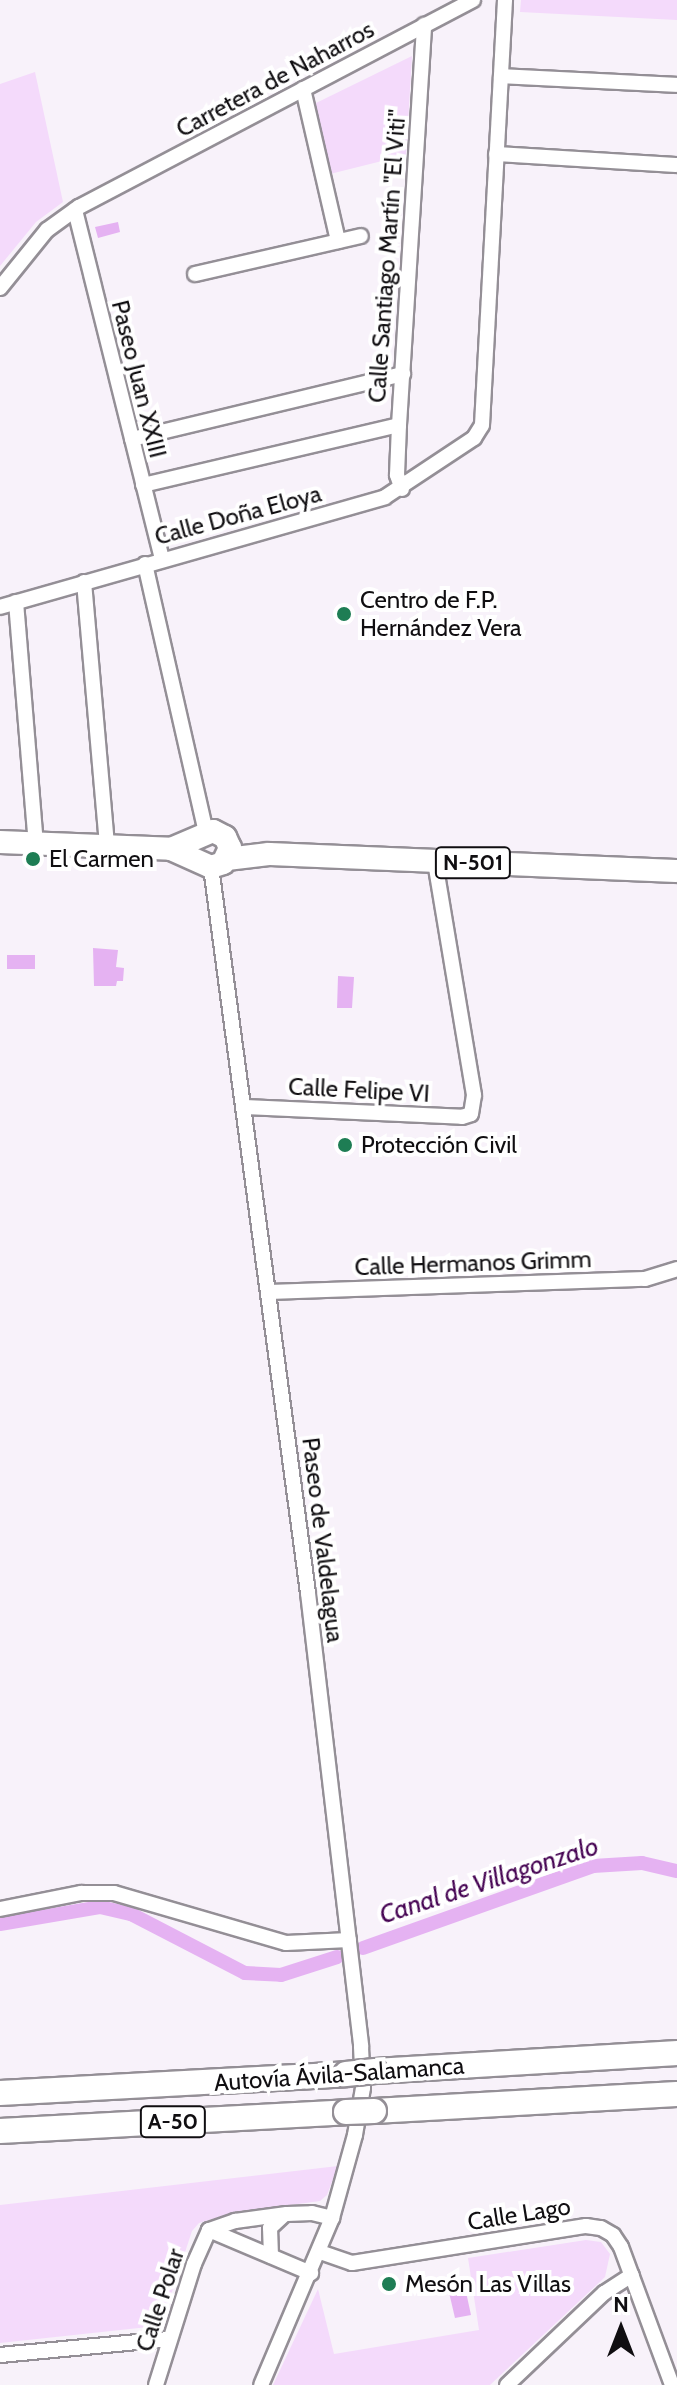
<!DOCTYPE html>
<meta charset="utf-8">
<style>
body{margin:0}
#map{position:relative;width:677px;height:2385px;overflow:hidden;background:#f8f2fa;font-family:Cabin,sans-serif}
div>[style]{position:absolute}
.green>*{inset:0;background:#f4dafb}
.water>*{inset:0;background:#e5b2f2}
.canal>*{height:14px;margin:-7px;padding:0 7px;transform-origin:7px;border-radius:7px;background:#e5b2f2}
.roads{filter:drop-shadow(2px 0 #948f96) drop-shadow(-2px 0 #948f96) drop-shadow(0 2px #948f96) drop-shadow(0 -2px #948f96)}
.minor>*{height:14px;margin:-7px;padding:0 7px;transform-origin:7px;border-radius:7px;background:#fff}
.trunk>*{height:22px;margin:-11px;padding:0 11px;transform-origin:11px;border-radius:11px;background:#fff}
.motorway>*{height:24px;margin:-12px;padding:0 12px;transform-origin:12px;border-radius:12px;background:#fff}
.bridges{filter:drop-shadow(2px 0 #948f96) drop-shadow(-2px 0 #948f96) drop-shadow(0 2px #948f96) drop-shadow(0 -2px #948f96)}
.motorway-bridge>*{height:24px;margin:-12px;padding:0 12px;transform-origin:12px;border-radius:12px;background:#fff}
.dots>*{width:22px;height:22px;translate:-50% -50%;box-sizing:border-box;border:4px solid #fff;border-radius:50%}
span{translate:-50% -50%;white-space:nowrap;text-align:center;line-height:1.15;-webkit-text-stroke:8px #fff;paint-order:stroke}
.shield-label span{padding:2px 6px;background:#fff;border:2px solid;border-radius:6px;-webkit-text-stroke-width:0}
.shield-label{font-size:22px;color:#100e11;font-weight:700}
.street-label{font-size:24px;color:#100e11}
.poi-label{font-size:24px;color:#100e11}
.left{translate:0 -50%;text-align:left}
.water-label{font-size:26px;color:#460453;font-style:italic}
.north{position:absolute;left:581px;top:2289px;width:80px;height:80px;-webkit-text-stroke:6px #fff;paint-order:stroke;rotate:0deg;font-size:22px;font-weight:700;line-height:32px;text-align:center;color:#100e11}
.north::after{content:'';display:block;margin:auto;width:28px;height:36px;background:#100e11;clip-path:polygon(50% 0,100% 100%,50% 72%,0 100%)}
</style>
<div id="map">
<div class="green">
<i style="clip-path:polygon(521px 0,677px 0,677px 20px,520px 12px)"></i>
<i style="clip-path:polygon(412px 56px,406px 155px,330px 174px,314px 104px)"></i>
<i style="clip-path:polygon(35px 72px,63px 202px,36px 222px,0 266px,0 84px)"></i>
<i style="clip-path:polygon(338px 2166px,327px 2195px,320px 2201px,232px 2213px,199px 2223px,192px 2231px,167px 2307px,162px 2318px,148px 2327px,0 2343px,0 2205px)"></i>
<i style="clip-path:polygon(586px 2240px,601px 2242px,610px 2254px,605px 2277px,490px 2385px,273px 2385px,318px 2289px,334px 2354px,479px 2330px,468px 2258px)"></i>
</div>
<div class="water">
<i style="clip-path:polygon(118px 222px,120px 232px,98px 238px,95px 227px)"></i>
<i style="clip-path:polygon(93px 948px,118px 950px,116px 967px,124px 968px,123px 981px,117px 981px,116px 986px,94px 986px)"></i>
<i style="clip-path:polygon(7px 955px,35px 955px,35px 969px,7px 969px)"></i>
<i style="clip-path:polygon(338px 976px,354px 977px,352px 1008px,337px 1008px)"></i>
<i style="clip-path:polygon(463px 2278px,471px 2315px,455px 2318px,447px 2284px,449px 2280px)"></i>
</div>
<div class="canal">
<i style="left:0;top:1924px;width:101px;rotate:-9.6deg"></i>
<i style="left:100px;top:1907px;width:32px;rotate:13deg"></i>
<i style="left:131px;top:1914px;width:128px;rotate:27.4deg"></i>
<i style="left:245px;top:1973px;width:36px;rotate:3deg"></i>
<i style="left:281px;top:1975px;width:59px;rotate:-17.8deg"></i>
<i style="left:363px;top:1948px;width:244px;rotate:-19.6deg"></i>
<i style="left:593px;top:1866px;width:49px;rotate:-3.5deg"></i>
<i style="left:642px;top:1863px;width:36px;rotate:13deg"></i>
</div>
<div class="roads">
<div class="minor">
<i style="left:501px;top:76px;width:176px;rotate:2.9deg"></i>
<i style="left:303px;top:89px;width:156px;rotate:77deg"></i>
<i style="left:496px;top:154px;width:181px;rotate:3.5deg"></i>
<i style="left:75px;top:210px;width:360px;rotate:76deg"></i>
<i style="left:195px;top:274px;width:170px;rotate:-12.9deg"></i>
<i style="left:0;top:288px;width:75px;rotate:-51deg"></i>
<i style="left:47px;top:230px;width:39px;rotate:-36deg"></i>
<i style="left:79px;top:207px;width:445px;rotate:-27.7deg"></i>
<i style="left:132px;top:439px;width:279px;rotate:-13.5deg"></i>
<i style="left:143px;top:485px;width:263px;rotate:-13.2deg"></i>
<i style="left:402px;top:489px;width:15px;rotate:-110deg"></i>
<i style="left:397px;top:475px;width:50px;rotate:-87.7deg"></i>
<i style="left:399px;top:425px;width:401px;rotate:-86.4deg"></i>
<i style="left:145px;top:564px;width:275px;rotate:77.2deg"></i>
<i style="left:84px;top:582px;width:265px;rotate:85deg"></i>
<i style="left:16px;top:602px;width:243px;rotate:85.3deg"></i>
<i style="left:0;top:607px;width:400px;rotate:-15.9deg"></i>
<i style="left:385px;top:497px;width:107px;rotate:-33.5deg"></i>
<i style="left:474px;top:438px;width:15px;rotate:-58deg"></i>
<i style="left:482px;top:425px;width:426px;rotate:-86.9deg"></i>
<i style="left:211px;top:867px;width:732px;rotate:82.39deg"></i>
<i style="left:308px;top:1593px;width:457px;rotate:83.3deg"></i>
<i style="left:361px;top:2047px;width:41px;rotate:87.2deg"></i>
<i style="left:363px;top:2088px;width:48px;rotate:99.7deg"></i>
<i style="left:355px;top:2135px;width:86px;rotate:105.5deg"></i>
<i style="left:332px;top:2218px;width:181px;rotate:113deg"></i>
<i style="left:245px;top:1107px;width:217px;rotate:2.6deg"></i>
<i style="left:462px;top:1117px;width:9px;rotate:-18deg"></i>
<i style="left:471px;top:1114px;width:19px;rotate:-81deg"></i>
<i style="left:474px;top:1095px;width:237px;rotate:-99.5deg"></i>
<i style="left:269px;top:1292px;width:376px;rotate:-2deg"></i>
<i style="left:645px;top:1279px;width:34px;rotate:-17deg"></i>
<i style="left:0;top:1909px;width:83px;rotate:-11.2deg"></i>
<i style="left:81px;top:1893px;width:33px"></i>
<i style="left:114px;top:1893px;width:179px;rotate:16.2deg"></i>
<i style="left:286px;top:1943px;width:63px;rotate:-2.7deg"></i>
<i style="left:209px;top:2230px;width:111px;rotate:22.9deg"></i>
<i style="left:320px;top:2252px;width:34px;rotate:19deg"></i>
<i style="left:352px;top:2263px;width:237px;rotate:-9deg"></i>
<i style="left:586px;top:2226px;width:15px;rotate:8deg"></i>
<i style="left:601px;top:2228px;width:14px;rotate:30deg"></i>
<i style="left:613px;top:2235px;width:14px;rotate:56deg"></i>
<i style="left:621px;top:2247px;width:147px;rotate:69.7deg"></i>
<i style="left:271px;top:2256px;width:28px;rotate:-92deg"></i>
<i style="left:270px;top:2228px;width:18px;rotate:-43deg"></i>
<i style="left:0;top:2355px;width:170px;rotate:-5.4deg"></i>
<i style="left:156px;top:2385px;width:127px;rotate:-72.6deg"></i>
<i style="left:194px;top:2264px;width:37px;rotate:-66deg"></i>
<i style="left:209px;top:2230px;width:28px;rotate:-19deg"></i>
<i style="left:235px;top:2221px;width:52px;rotate:-7.7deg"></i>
<i style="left:287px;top:2214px;width:25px;rotate:-2deg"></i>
<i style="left:312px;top:2213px;width:21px;rotate:14deg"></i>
<i style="left:507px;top:2385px;width:134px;rotate:-43.5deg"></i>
<i style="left:604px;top:2293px;width:33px;rotate:-33deg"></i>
</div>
<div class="trunk">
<i style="left:0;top:842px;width:171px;rotate:2.3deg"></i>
<i style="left:171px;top:849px;width:44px;rotate:24.2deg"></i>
<i style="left:211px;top:867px;width:13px;rotate:-18deg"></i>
<i style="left:223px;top:863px;width:17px;rotate:-65deg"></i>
<i style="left:230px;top:848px;width:12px;rotate:-114deg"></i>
<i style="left:225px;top:837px;width:13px;rotate:-153deg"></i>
<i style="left:213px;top:831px;width:46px;rotate:156.8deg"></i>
<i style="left:227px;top:859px;width:42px;rotate:-6.8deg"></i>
<i style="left:269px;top:854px;width:408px;rotate:2.4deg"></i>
</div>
<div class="motorway">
<i style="left:375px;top:2071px;width:303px;rotate:-3.4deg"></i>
<i style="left:0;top:2093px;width:347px;rotate:-3.1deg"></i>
<i style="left:374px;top:2111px;width:303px;rotate:-3.2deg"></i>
<i style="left:0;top:2131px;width:347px;rotate:-3.1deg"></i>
</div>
</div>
<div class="bridges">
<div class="motorway-bridge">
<i style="left:346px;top:2074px;width:29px;rotate:-6deg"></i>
<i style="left:346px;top:2112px;width:28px;rotate:-2deg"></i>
</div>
</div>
<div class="dots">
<i style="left:344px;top:614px;background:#1e7d54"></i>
<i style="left:33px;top:859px;background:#1e7d54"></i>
<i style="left:345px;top:1145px;background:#1e7d54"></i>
<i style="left:389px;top:2284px;background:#1e7d54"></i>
</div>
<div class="shield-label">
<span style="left:473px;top:863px">N-501</span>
<span style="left:173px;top:2122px">A-50</span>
</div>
<div class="street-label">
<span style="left:275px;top:79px;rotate:-28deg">Carretera de Naharros</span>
<span style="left:387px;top:256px;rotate:-86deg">Calle Santiago Martín "El Viti"</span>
<span style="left:139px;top:379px;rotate:76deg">Paseo Juan XXIII</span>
<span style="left:238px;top:515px;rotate:-15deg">Calle Doña Eloya</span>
<span style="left:359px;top:1090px;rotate:3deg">Calle Felipe VI</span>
<span style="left:473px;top:1263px;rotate:-2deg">Calle Hermanos Grimm</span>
<span style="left:323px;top:1540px;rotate:83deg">Paseo de Valdelagua</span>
<span style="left:339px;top:2074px;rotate:-4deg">Autovía Ávila-Salamanca</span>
<span style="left:519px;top:2214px;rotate:-9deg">Calle Lago</span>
<span style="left:160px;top:2300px;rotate:-72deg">Calle Polar</span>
</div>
<div class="poi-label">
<span class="left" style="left:360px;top:614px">Centro de F.P.<br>Hernández Vera</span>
<span class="left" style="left:49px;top:859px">El Carmen</span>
<span class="left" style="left:361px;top:1145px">Protección Civil</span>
<span class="left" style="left:405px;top:2284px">Mesón Las Villas</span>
</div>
<div class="water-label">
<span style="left:489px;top:1881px;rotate:-18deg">Canal de Villagonzalo</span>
</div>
<div class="north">N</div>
</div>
